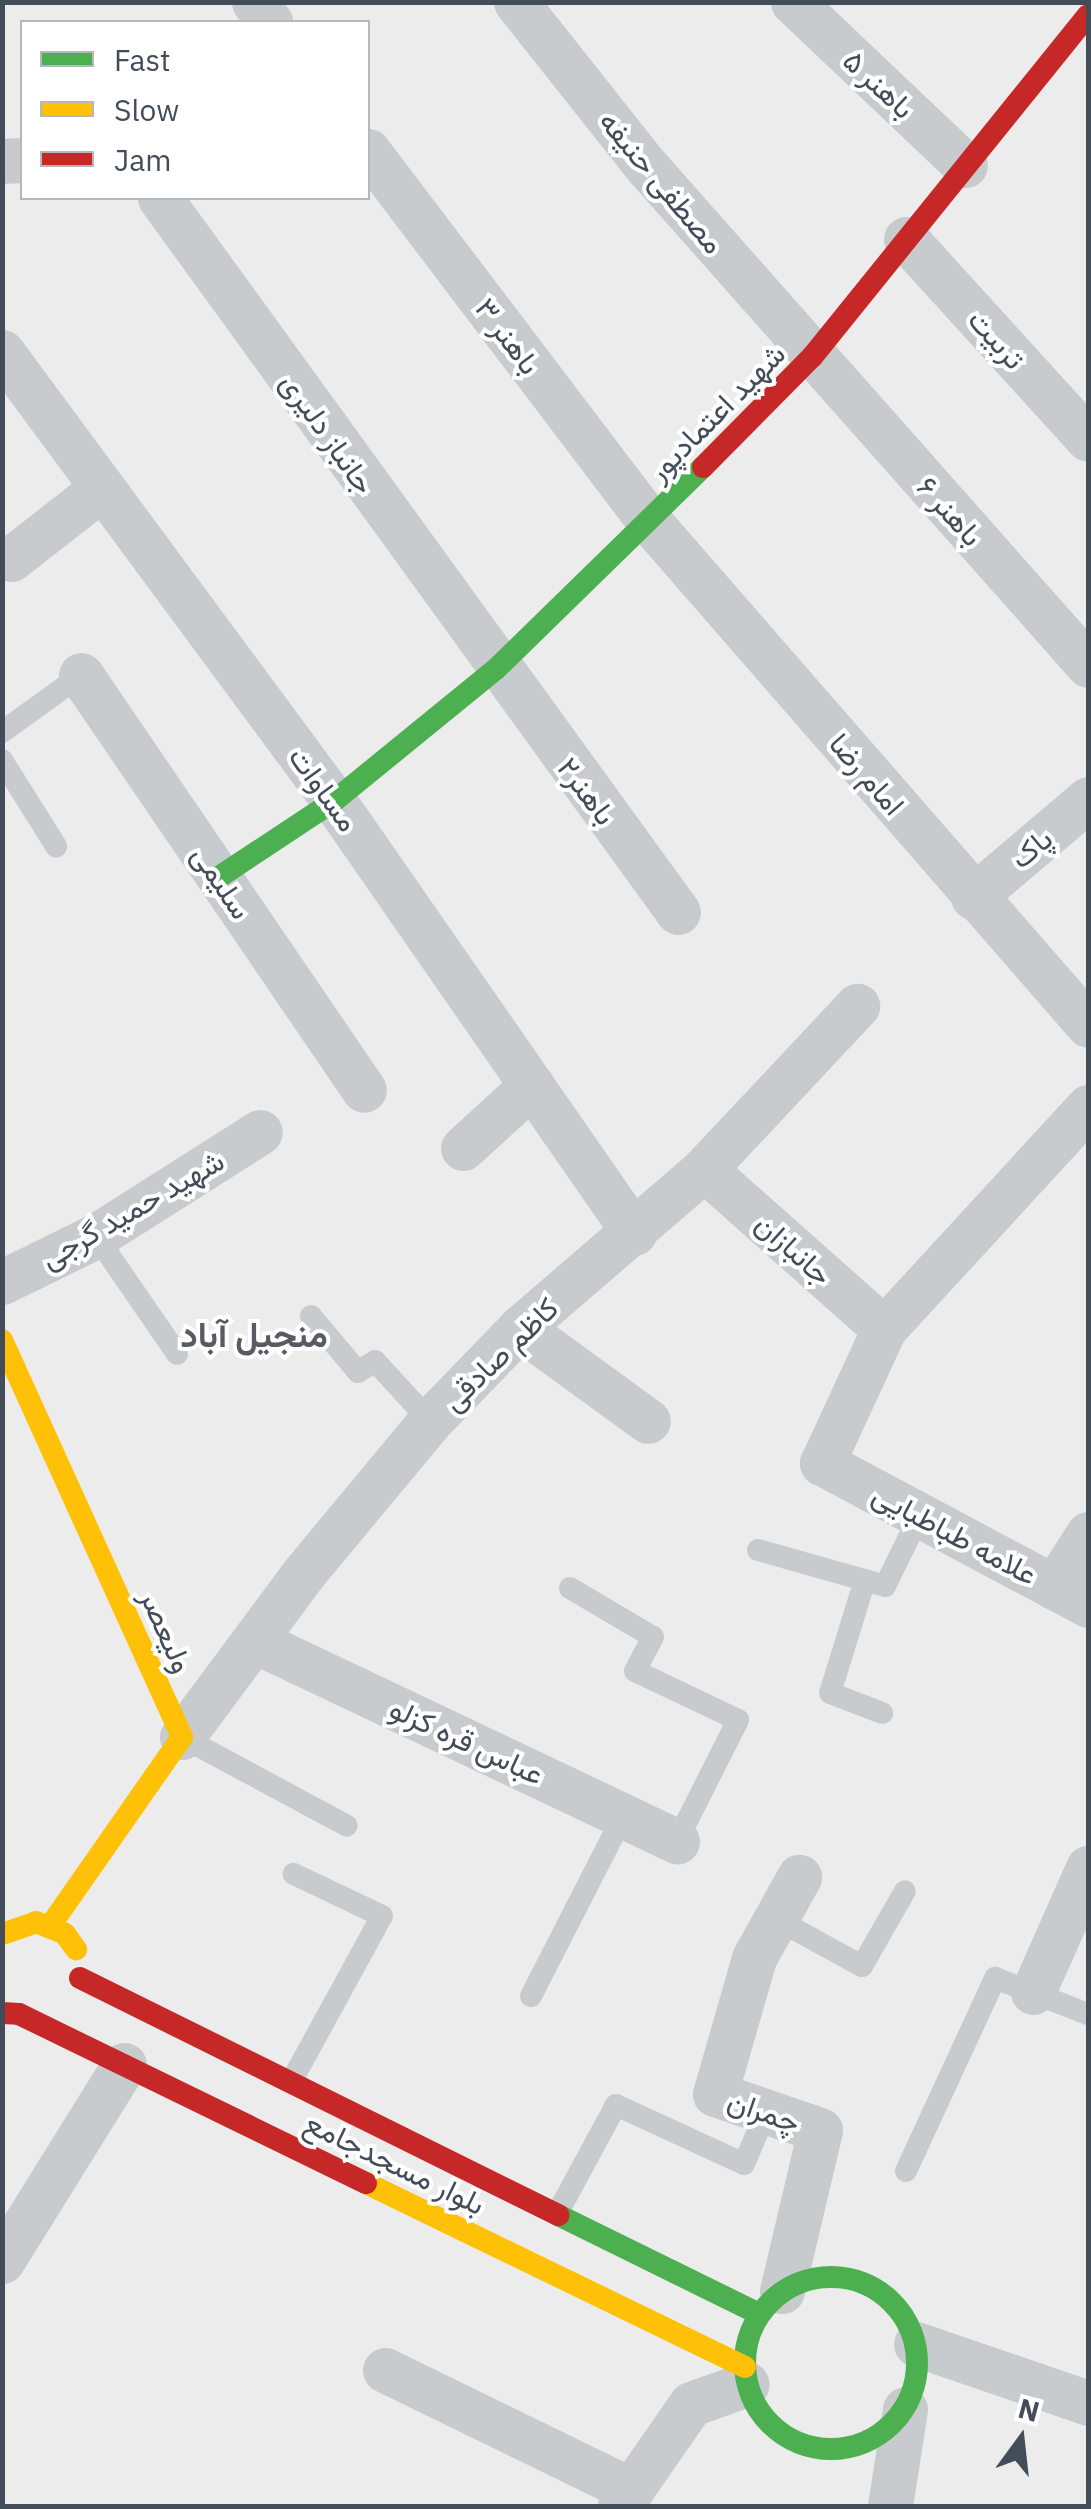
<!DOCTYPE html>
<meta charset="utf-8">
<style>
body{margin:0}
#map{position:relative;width:1091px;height:2509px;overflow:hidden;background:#edecec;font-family:"IBM Plex Sans",Vazirmatn,sans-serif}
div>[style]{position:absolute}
.lane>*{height:22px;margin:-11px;padding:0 11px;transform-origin:11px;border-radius:11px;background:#c8cbcd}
.street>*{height:45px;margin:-22.5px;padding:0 22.5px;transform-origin:22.5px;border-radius:22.5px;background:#c8cbcd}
.fast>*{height:22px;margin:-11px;padding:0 11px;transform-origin:11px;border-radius:11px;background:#4caf50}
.fast>.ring{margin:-11px;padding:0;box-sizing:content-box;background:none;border:22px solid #4caf50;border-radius:50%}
.slow>*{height:22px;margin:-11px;padding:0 11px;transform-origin:11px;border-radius:11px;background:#ffc107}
.jam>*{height:22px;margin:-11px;padding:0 11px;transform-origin:11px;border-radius:11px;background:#c62828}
span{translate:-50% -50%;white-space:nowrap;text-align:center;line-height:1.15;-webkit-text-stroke:8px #fff;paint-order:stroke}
.street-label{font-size:30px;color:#434d5a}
.quarter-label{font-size:35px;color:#585b61;font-weight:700}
.frame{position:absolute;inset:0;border:5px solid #434d5a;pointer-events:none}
.legend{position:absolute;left:20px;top:20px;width:350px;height:180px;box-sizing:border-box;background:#fff;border:2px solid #b4b8bd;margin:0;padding:12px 18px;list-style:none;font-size:30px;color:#434d5a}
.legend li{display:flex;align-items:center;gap:20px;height:50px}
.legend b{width:50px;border:2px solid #b4b8bd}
.north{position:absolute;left:971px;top:2389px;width:100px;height:100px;-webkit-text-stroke:8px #fff;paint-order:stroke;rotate:15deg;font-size:28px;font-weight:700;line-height:40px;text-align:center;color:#434d5a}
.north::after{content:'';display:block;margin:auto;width:35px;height:45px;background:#434d5a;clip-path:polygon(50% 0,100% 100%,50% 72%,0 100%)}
</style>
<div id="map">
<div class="lane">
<i style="left:2px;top:732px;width:97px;rotate:-35.8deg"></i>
<i style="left:2px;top:760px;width:102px;rotate:57.9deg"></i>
<i style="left:96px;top:1236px;width:143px;rotate:55.5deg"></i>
<i style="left:311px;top:1316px;width:73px;rotate:50deg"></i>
<i style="left:358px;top:1372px;width:20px;rotate:-33deg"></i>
<i style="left:375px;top:1361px;width:81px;rotate:47.5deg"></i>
<i style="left:758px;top:1550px;width:132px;rotate:15.8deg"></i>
<i style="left:885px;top:1586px;width:79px;rotate:-63.8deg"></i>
<i style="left:865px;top:1580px;width:118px;rotate:107.2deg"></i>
<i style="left:830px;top:1693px;width:56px;rotate:21deg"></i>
<i style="left:570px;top:1588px;width:96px;rotate:30.6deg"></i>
<i style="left:653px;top:1637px;width:38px;rotate:118deg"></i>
<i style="left:635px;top:1671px;width:114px;rotate:25.4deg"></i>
<i style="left:738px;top:1720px;width:136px;rotate:116.8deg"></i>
<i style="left:182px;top:1737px;width:187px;rotate:28.3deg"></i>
<i style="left:776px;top:1919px;width:98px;rotate:28.7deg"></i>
<i style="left:862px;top:1966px;width:86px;rotate:-60.2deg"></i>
<i style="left:531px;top:1996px;width:202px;rotate:-62.9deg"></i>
<i style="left:291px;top:2082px;width:189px;rotate:-61.3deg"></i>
<i style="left:382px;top:1916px;width:98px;rotate:-154.5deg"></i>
<i style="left:906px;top:2171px;width:213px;rotate:-65.2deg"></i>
<i style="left:995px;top:1978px;width:100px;rotate:21.2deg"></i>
<i style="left:557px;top:2214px;width:124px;rotate:-61.6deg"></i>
<i style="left:616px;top:2105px;width:141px;rotate:24.7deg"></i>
<i style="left:744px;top:2164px;width:56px;rotate:-67.1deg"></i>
</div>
<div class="street">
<i style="left:254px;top:2px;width:26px;rotate:51deg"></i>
<i style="left:516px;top:2px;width:211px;rotate:51.6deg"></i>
<i style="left:647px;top:167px;width:665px;rotate:48.47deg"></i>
<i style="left:793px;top:2px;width:237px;rotate:43.5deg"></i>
<i style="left:368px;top:151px;width:465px;rotate:52.8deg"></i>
<i style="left:649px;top:521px;width:668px;rotate:48.94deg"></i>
<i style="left:2px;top:161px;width:20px;rotate:-3deg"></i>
<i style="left:160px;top:198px;width:882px;rotate:54.04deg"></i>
<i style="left:906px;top:239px;width:270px;rotate:47.7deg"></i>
<i style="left:2px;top:352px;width:558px;rotate:53.52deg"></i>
<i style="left:334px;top:801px;width:526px;rotate:55.22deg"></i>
<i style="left:11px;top:559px;width:115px;rotate:-38deg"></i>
<i style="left:81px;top:675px;width:502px;rotate:55.71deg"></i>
<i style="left:973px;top:897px;width:151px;rotate:-40.4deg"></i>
<i style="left:1088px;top:1107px;width:301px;rotate:132.6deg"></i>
<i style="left:884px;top:1329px;width:148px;rotate:114.8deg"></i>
<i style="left:822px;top:1463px;width:302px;rotate:28.1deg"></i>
<i style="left:463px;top:1148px;width:93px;rotate:-42.4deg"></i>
<i style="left:704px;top:1169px;width:241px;rotate:41.6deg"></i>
<i style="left:2px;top:1282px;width:105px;rotate:-26.1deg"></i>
<i style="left:96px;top:1236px;width:194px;rotate:-32.4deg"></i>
<i style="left:520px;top:1328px;width:158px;rotate:36deg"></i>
<i style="left:1054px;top:1587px;width:63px;rotate:-57.3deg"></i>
<i style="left:257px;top:1642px;width:465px;rotate:25.4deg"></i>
<i style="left:182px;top:1737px;width:203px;rotate:-53.4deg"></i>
<i style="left:303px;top:1574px;width:199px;rotate:-50.3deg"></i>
<i style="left:430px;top:1421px;width:129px;rotate:-45.9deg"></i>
<i style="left:520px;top:1328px;width:243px;rotate:-40.8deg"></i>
<i style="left:704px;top:1169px;width:224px;rotate:-46.8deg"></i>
<i style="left:1033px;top:1992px;width:136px;rotate:-66.1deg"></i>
<i style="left:2px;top:2261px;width:231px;rotate:-58.1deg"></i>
<i style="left:782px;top:2291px;width:165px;rotate:-76.7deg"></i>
<i style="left:820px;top:2130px;width:111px;rotate:-161.1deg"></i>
<i style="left:715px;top:2094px;width:141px;rotate:-74deg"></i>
<i style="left:754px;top:1958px;width:93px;rotate:-60.9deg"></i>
<i style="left:916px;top:2344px;width:182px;rotate:18.9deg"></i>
<i style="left:385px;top:2370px;width:274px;rotate:26deg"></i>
<i style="left:620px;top:2506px;width:124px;rotate:-55.2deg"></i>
<i style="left:691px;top:2404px;width:59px;rotate:-19.7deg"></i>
<i style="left:890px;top:2506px;width:98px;rotate:-81.2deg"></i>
</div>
<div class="fast">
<i style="left:219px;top:877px;width:138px;rotate:-33.5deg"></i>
<i style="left:334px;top:801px;width:209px;rotate:-39.2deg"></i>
<i style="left:496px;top:669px;width:289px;rotate:-44.3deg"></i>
<i style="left:558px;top:2215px;width:224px;rotate:26.2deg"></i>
<i class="ring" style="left:745px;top:2277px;width:150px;height:150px"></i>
</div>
<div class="slow">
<i style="left:2px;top:1340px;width:436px;rotate:65.6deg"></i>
<i style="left:182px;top:1737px;width:229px;rotate:124.9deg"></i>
<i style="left:2px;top:1934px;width:36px;rotate:-19deg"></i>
<i style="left:36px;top:1922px;width:31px;rotate:22deg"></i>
<i style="left:65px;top:1934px;width:19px;rotate:54deg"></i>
<i style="left:366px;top:2183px;width:421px;rotate:25.9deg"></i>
</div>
<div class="jam">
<i style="left:703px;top:467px;width:155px;rotate:-45.3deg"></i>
<i style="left:812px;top:357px;width:439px;rotate:-51.1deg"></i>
<i style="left:80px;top:1978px;width:534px;rotate:26.37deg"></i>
<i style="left:2px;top:2013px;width:17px;rotate:3deg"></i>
<i style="left:19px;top:2014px;width:386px;rotate:26deg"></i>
</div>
<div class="street-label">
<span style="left:879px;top:84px;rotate:43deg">باهنر ۵</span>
<span style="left:662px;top:182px;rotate:50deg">مصطفی حنیفه</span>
<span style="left:508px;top:336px;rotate:53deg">باهنر ۳</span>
<span style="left:997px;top:339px;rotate:48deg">تربیت</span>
<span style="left:716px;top:412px;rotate:-45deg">شهید اعتمادپور</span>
<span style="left:328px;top:433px;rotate:55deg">جانباز دلیری</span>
<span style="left:950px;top:511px;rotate:48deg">باهنر ۶</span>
<span style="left:867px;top:774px;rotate:49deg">امام رضا</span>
<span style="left:324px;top:789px;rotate:54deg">مساوات</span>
<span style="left:587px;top:791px;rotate:53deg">باهنر۲</span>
<span style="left:1031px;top:848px;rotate:-40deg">پاک</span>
<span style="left:222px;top:882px;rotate:56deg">سلیمی</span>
<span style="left:132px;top:1209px;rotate:-30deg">شهید حمید گرجی</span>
<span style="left:794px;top:1249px;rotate:42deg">جانبازان</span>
<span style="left:500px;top:1354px;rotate:-44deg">کاظم صادقی</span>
<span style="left:955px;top:1534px;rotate:28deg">علامه طباطبایی</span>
<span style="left:167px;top:1631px;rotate:66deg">ولیعصر</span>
<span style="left:467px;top:1741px;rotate:25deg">عباس قره کزلو</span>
<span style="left:764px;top:2111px;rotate:19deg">چمران</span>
<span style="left:395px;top:2163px;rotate:26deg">بلوار مسجدجامع</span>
</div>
<div class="quarter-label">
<span style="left:254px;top:1334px">منجیل آباد</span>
</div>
<div class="frame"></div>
<ul class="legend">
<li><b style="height:12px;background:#4caf50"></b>Fast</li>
<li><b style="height:12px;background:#ffc107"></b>Slow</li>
<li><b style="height:12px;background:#c62828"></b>Jam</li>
</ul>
<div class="north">N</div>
</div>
